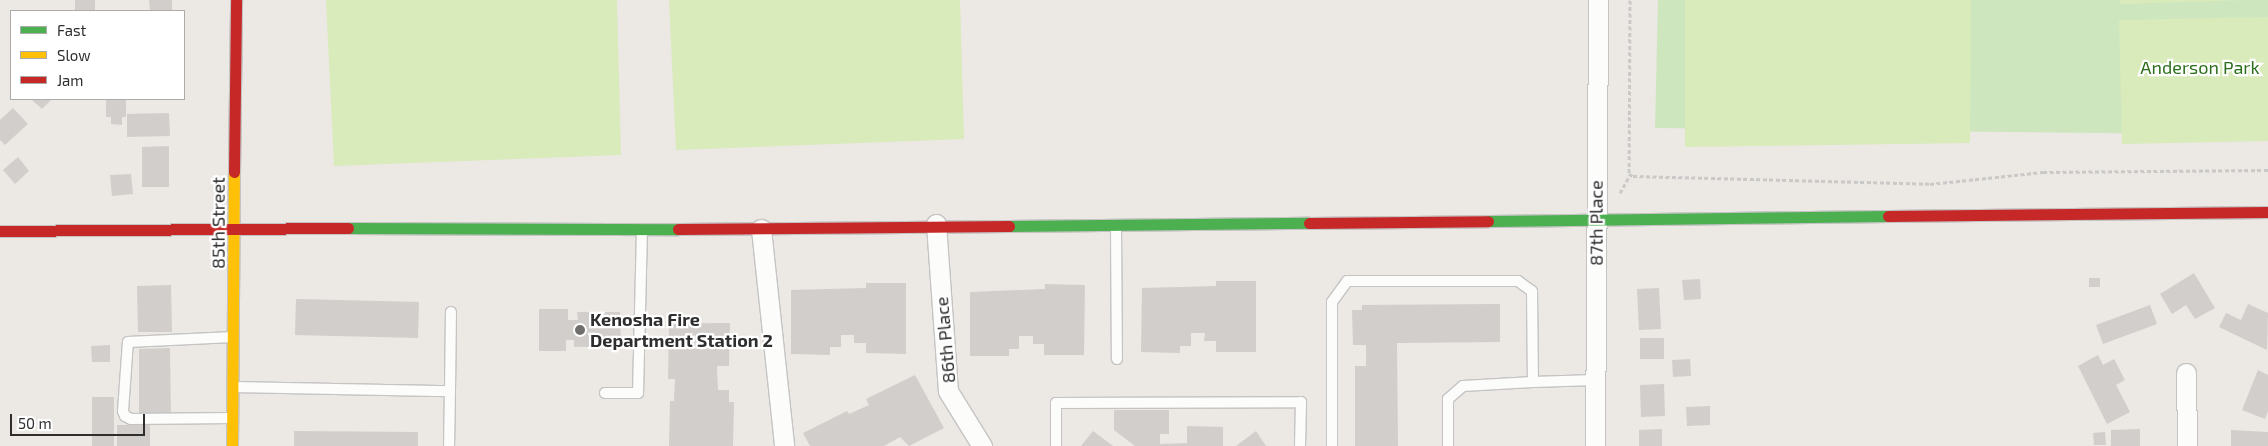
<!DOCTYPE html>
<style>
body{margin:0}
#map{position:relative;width:2268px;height:446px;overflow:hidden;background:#ece8e4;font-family:"Exo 2",sans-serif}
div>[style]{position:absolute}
.green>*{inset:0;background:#cee6be}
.pitch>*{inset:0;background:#d9eabb}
.building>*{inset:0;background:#d1cecb}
.path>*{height:3px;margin-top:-1.5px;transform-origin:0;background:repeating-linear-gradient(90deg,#c9c9c8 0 4px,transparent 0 6.5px)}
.roads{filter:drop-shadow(1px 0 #c5c4c5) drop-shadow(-1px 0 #c5c4c5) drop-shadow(0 1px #c5c4c5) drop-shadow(0 -1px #c5c4c5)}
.lane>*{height:10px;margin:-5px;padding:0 5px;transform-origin:5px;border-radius:5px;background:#fcfcfb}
.street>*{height:19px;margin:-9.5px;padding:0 9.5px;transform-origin:9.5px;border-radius:9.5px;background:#fcfcfb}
.fast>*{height:11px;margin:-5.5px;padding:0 5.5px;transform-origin:5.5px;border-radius:5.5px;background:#4caf50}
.slow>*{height:11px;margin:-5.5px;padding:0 5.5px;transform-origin:5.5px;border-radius:5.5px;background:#ffc107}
.jam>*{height:11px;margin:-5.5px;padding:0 5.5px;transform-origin:5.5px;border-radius:5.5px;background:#c62828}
.dots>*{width:14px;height:14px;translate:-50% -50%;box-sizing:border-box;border:2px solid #fff;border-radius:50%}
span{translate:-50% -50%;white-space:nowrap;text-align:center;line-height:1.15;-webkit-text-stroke:4.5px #fff;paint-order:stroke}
.park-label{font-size:18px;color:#2c6e1b}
.street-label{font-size:18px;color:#2e2e2e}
.poi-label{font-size:18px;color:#2e2e2e;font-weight:700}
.left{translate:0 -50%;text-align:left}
.legend{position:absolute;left:10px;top:10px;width:175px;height:90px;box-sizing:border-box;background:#fff;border:1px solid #ababab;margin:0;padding:6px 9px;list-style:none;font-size:15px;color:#2e2e2e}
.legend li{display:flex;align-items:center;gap:10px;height:25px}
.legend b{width:25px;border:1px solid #ababab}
.scale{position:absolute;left:10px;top:414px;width:135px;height:22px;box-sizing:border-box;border:2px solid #2e2e2e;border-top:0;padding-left:6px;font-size:15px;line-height:18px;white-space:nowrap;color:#2e2e2e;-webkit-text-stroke:4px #fff;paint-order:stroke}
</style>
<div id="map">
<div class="green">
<i style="clip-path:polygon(1658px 0,2268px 0,2268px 135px,1655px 128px)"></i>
</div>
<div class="pitch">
<i style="clip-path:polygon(326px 0,617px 0,621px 155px,334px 166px)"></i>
<i style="clip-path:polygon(669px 0,960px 0,964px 139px,676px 150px)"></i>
<i style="clip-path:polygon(1685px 0,1971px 0,1970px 143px,1685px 147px)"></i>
<i style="clip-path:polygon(2119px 0,2248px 0,2120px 4px)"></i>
<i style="clip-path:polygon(2268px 17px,2268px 141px,2122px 144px,2119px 20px)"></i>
</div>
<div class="building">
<i style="clip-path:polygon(75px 0,95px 0,95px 11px,75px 11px)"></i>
<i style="clip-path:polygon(149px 0,172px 0,172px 11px,150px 11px)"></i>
<i style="clip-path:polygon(31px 99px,52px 99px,42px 109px)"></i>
<i style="clip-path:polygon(106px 99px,126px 99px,126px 117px,122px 117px,122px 125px,111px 124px,111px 117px,106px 117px)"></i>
<i style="clip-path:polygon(13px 108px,28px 124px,5px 145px,0 140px,0 120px)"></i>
<i style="clip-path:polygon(169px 113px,170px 136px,127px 137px,127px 114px)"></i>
<i style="clip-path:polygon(169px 146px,169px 187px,142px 187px,142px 147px)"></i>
<i style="clip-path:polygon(18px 157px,29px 171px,15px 184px,3px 170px)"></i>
<i style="clip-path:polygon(131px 174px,133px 194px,112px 196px,110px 175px)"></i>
<i style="clip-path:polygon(2194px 273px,2215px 308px,2195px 319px,2186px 305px,2172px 314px,2160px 294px)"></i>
<i style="clip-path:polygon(2089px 278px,2100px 278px,2100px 287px,2089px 287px)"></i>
<i style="clip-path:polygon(1700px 279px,1701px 299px,1684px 300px,1682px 280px)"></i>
<i style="clip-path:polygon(1216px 281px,1256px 281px,1256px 352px,1216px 352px,1216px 341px,1204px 341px,1205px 333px,1191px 333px,1191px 346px,1180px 346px,1180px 353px,1141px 352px,1142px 288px,1216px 286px)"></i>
<i style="clip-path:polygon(866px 283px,906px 283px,906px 354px,866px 353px,866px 343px,854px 343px,854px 335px,841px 335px,841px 347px,830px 347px,830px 355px,791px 354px,791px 290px,866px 288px)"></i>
<i style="clip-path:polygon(1045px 284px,1085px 285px,1084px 355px,1044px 355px,1044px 344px,1033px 344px,1033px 336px,1019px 336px,1019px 349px,1009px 349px,1009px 356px,970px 356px,970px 292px,1045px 289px)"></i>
<i style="clip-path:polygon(171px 285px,172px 332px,138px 332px,137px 286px)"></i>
<i style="clip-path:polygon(1659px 288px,1661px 329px,1639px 330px,1637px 289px)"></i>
<i style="clip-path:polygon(296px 299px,419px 302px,418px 338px,295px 335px)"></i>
<i style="clip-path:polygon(1500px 304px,1500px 342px,1397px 343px,1398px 446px,1355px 446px,1355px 366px,1366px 366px,1366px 345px,1353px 345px,1352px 310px,1362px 310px,1362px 305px)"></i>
<i style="clip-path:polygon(2248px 304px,2268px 313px,2267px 350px,2219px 327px,2226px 313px,2241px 320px)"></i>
<i style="clip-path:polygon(2150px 305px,2157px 324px,2103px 344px,2096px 325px)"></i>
<i style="clip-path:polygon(539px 309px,568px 309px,568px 320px,578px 320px,577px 312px,620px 312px,621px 346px,574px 347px,574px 340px,566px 340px,566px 351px,539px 351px)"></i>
<i style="clip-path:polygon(717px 323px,730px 323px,729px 366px,717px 366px,717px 370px,718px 390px,729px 390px,729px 402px,734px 402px,733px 446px,669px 446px,670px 401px,674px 401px,675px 379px,668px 379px,669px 324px)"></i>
<i style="clip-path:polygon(1640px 338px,1664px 338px,1664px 359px,1640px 359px)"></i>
<i style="clip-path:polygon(110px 345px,110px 362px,92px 362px,91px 346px)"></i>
<i style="clip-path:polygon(170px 348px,171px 417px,139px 417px,139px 349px)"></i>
<i style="clip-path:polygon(2098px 355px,2103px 365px,2114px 359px,2125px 380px,2116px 385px,2130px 412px,2107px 424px,2078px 366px)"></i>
<i style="clip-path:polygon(1690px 359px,1691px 376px,1673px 377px,1672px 360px)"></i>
<i style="clip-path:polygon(2258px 370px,2268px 375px,2268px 411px,2265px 419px,2242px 410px)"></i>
<i style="clip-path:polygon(915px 375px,944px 428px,909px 446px,900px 437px,884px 446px,810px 446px,803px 433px,847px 411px,849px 414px,869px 405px,866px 399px)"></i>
<i style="clip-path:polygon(1664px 384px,1665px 416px,1641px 417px,1640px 385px)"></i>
<i style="clip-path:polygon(92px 397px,114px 397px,114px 446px,92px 446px)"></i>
<i style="clip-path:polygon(1710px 406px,1710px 425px,1687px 426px,1686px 407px)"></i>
<i style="clip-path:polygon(1114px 410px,1169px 410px,1169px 434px,1160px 434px,1160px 444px,1187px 443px,1187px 426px,1223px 427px,1223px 446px,1135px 446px,1114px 430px)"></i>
<i style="clip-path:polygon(117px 425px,150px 425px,150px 446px,117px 446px)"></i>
<i style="clip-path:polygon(1662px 429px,1662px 446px,1639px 446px,1639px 430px)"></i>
<i style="clip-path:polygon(2140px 429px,2140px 446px,2111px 446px,2111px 430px)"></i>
<i style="clip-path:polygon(2231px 430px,2268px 432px,2268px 446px,2231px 446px)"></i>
<i style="clip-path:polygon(294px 431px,418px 432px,418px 446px,294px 446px)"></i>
<i style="clip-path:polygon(1093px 431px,1113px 446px,1081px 446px)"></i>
<i style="clip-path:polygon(1256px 431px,1266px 446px,1236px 446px)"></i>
<i style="clip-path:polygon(2105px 432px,2106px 445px,2094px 445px,2093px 433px)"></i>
</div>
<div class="path">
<i style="left:1630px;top:0;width:174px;rotate:90.3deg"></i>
<i style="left:1629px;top:174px;width:4px;rotate:27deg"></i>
<i style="left:1633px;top:176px;width:297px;rotate:1.5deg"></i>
<i style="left:1930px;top:184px;width:114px;rotate:-6.1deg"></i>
<i style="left:2043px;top:172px;width:225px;rotate:-0.5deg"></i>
<i style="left:1620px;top:193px;width:21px;rotate:-61deg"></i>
</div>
<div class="roads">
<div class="lane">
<i style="left:1116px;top:227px;width:132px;rotate:89.6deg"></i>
<i style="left:234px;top:387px;width:216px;rotate:1.1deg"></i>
<i style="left:450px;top:391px;width:55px;rotate:91deg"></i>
<i style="left:450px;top:391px;width:79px;rotate:-89.3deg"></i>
<i style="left:605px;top:393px;width:33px"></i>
<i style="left:638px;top:393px;width:164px;rotate:-88.6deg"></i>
<i style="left:232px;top:418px;width:101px;rotate:179.4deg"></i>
<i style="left:131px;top:419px;width:7px;rotate:-153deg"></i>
<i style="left:125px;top:416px;width:5px;rotate:-112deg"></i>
<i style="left:123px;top:411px;width:69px;rotate:-85.9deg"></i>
<i style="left:128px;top:342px;width:105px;rotate:-2.7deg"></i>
<i style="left:1056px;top:446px;width:43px;rotate:-90deg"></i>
<i style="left:1056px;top:403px;width:245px;rotate:-0.2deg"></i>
<i style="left:1301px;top:402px;width:44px;rotate:91.3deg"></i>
<i style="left:1332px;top:446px;width:144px;rotate:-90deg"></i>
<i style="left:1332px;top:302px;width:26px;rotate:-54deg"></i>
<i style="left:1347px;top:281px;width:171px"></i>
<i style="left:1518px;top:281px;width:17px;rotate:36deg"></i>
<i style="left:1532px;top:291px;width:91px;rotate:89.4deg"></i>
<i style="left:1533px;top:382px;width:62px;rotate:-1.8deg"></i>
<i style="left:1448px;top:446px;width:47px;rotate:-90deg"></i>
<i style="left:1448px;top:399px;width:20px;rotate:-41deg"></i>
<i style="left:1463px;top:386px;width:70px;rotate:-3.3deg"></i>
</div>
<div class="street">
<i style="left:936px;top:224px;width:167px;rotate:85.9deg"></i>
<i style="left:948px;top:391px;width:65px;rotate:58.3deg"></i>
<i style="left:761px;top:229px;width:218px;rotate:83.9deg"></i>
<i style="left:2186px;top:373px;width:73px;rotate:89.2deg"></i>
<i style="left:1595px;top:446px;width:446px;rotate:-89.6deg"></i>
</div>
<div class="fast">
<i style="left:1488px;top:221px;width:400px;rotate:-0.7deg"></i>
<i style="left:1009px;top:226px;width:300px;rotate:-0.6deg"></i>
<i style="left:348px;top:228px;width:330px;rotate:0.2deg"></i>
</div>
<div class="slow">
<i style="left:232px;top:446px;width:274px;rotate:-89.6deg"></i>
</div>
<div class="jam">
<i style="left:234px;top:172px;width:172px;rotate:-89.3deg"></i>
<i style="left:1888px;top:216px;width:380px;rotate:-0.6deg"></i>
<i style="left:1309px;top:223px;width:179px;rotate:-0.6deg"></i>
<i style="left:678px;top:229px;width:331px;rotate:-0.5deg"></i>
<i style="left:0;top:231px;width:348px;rotate:-0.5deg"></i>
</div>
</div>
<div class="dots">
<i style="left:580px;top:330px;background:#706f6e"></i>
</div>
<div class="park-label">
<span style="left:2200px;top:67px">Anderson Park</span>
</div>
<div class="street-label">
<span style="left:218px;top:223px;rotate:-90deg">85th Street</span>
<span style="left:1596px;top:223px;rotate:-90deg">87th Place</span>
<span style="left:945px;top:340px;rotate:-95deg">86th Place</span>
</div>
<div class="poi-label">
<span class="left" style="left:590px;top:330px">Kenosha Fire<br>Department Station 2</span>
</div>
<ul class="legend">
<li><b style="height:6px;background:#4caf50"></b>Fast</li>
<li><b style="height:6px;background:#ffc107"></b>Slow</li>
<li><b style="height:6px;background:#c62828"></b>Jam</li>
</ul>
<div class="scale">50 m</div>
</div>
